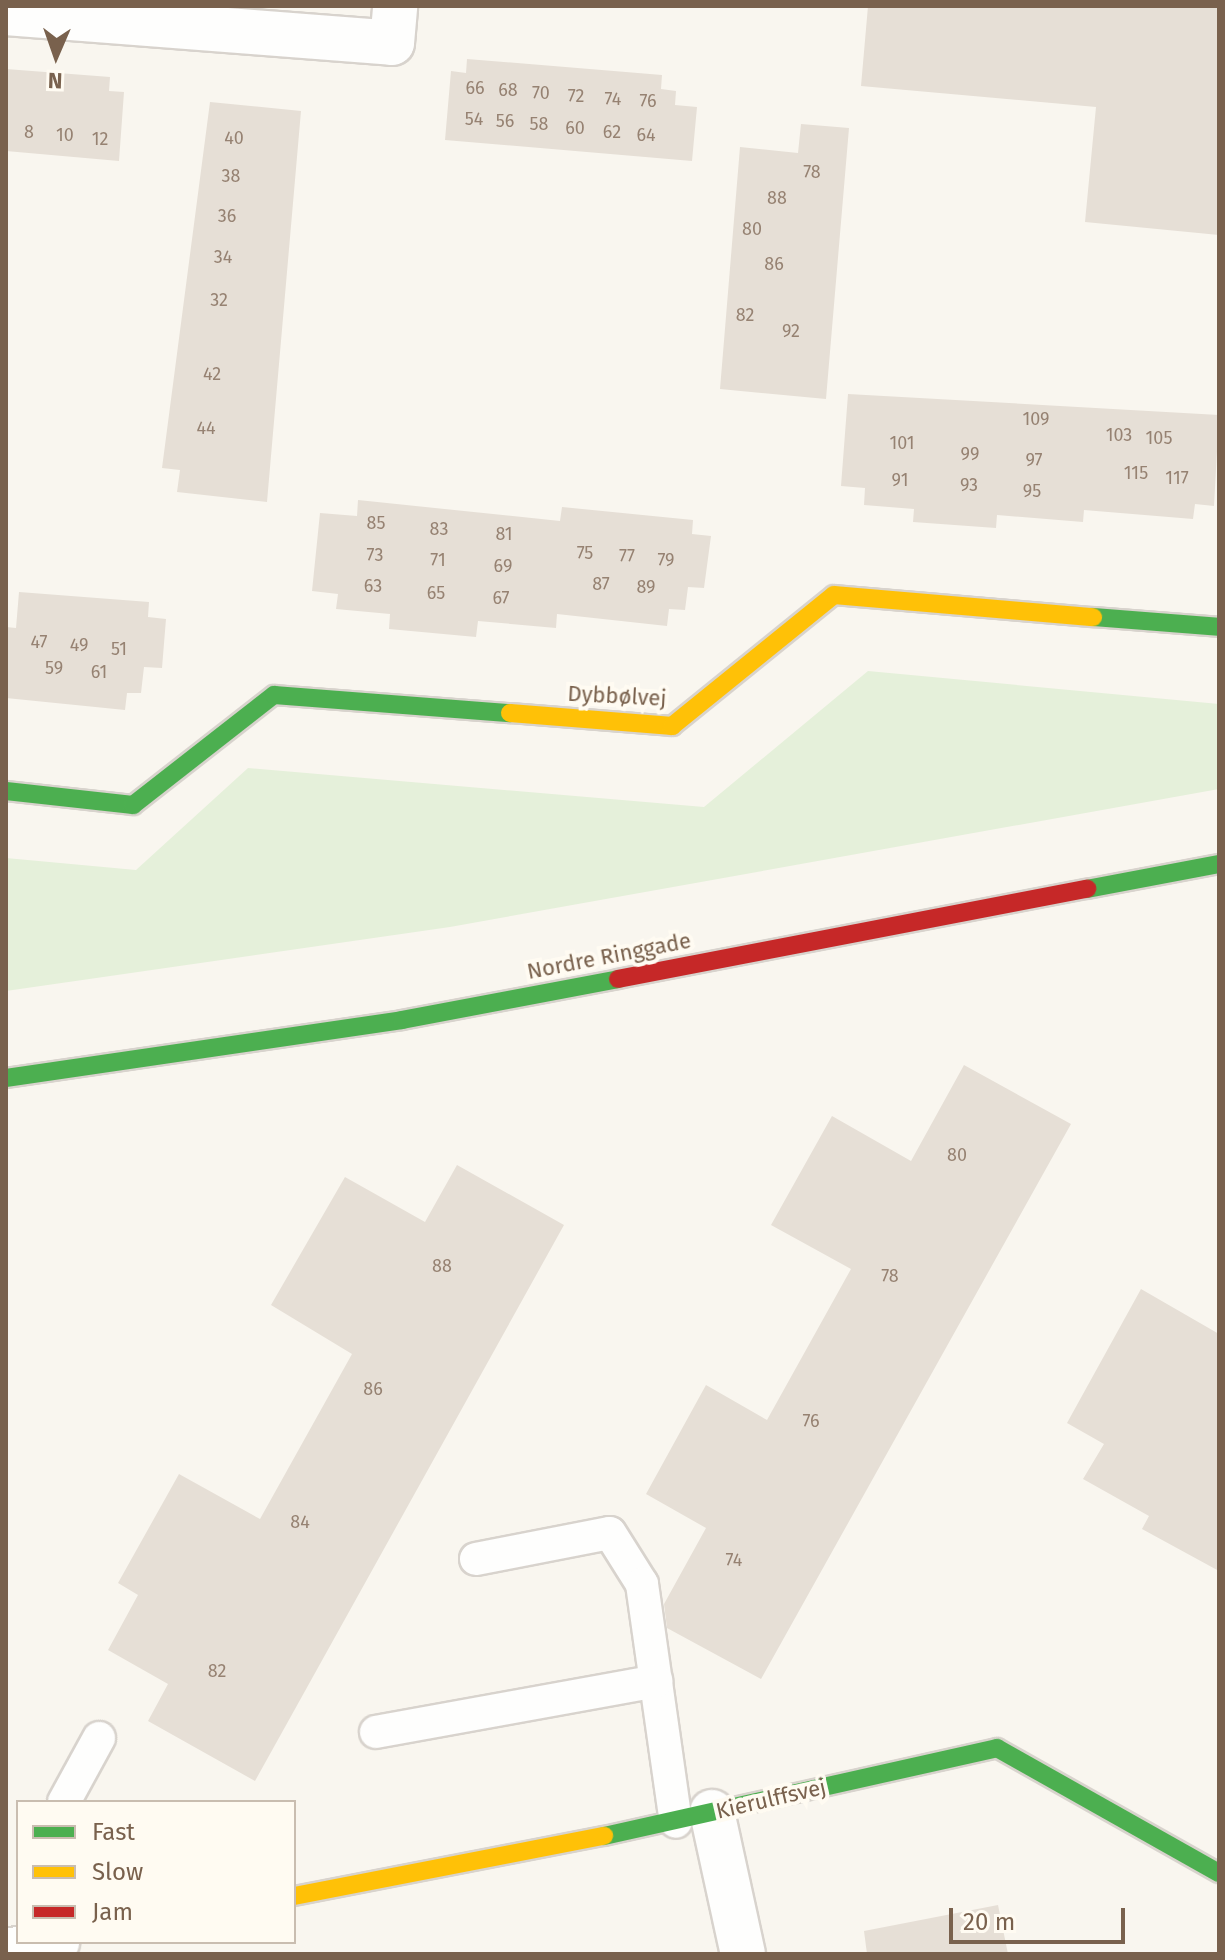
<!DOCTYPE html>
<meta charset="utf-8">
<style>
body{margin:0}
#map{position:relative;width:1225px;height:1960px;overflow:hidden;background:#f9f6ef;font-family:"Fira Sans",sans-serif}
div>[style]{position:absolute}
.green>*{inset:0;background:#e5f0da}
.building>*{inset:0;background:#e6dfd6}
.roads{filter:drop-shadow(2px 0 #d8d3cd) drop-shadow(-2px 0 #d8d3cd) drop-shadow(0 2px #d8d3cd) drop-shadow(0 -2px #d8d3cd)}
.lane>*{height:32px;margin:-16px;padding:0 16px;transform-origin:16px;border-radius:16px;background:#fefefd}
.street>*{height:44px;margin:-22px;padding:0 22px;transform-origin:22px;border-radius:22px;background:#fefefd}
.fast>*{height:18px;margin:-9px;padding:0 9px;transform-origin:9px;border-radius:9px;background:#4caf50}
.slow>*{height:18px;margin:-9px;padding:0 9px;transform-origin:9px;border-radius:9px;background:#ffc107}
.jam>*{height:18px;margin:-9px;padding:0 9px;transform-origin:9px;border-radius:9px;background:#c62828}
span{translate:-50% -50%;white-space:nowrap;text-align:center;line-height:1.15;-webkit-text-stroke:8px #fffbf2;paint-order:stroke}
.number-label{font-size:18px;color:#968272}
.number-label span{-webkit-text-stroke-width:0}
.street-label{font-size:22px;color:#79614d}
.frame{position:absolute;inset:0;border:8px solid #79614d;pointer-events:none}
.legend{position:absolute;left:16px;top:1800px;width:280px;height:144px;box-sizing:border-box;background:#fffbf2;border:2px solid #c9bdb0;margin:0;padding:10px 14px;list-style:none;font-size:24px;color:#79614d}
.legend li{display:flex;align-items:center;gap:16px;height:40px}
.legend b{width:40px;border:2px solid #c9bdb0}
.north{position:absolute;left:16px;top:16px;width:80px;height:80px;-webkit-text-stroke:6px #fffbf2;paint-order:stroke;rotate:182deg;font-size:22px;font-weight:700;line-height:32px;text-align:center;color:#79614d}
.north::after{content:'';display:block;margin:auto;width:28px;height:36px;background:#79614d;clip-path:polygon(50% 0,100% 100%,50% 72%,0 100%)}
.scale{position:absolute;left:949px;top:1908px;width:176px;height:36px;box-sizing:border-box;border:4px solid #79614d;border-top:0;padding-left:10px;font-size:24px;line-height:28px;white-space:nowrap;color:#79614d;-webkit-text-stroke:6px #fffbf2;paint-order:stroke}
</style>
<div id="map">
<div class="green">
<i style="clip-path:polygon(868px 671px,1219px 704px,1219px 789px,450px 927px,6px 991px,6px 858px,136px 870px,248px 768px,704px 807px)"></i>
</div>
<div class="building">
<i style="clip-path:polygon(868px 6px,1219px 6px,1219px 235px,1085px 222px,1096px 107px,861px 86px)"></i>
<i style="clip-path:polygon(467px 59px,662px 75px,661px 89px,676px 91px,675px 105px,697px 107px,692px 161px,445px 140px,451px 71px,466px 73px)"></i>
<i style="clip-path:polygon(6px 69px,110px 77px,109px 91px,124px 92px,119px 161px,6px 151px)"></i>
<i style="clip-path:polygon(210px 102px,301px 111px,267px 502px,177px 492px,180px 470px,162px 468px)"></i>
<i style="clip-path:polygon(801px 124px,849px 128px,826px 399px,720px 389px,740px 147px,798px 153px)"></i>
<i style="clip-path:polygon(848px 394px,1219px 415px,1214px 506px,1195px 504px,1193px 519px,1084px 510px,1083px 522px,997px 515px,996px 528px,913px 522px,914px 509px,864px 505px,865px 488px,841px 486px)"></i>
<i style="clip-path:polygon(358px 500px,560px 521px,562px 507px,693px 520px,692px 534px,711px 536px,704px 588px,688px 587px,685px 610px,669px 609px,667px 626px,557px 614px,556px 628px,478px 621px,476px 637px,389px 629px,390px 614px,336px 609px,338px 594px,312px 591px,320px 513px,357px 516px)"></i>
<i style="clip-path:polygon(19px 592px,149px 602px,148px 617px,166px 619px,162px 668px,144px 667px,141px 693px,127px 693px,125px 710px,6px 698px,6px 627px,16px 628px)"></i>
<i style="clip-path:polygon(964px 1065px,1071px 1124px,761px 1679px,667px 1628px,664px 1604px,706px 1528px,646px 1494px,706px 1385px,767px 1420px,851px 1269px,771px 1225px,832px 1116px,911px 1161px)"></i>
<i style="clip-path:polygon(457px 1165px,564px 1225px,255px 1781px,148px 1721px,168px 1684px,108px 1650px,138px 1595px,118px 1583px,179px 1474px,260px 1519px,352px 1354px,271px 1305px,345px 1177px,425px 1222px)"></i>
<i style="clip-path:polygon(1141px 1289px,1219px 1334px,1219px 1571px,1142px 1529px,1149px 1516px,1083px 1479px,1104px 1444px,1067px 1423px)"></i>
<i style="clip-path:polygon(998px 1905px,1008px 1954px,867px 1954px,864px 1931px)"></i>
</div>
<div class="roads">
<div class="lane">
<i style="left:476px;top:1559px;width:136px;rotate:-11deg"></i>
<i style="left:610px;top:1533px;width:60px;rotate:57.9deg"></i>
<i style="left:642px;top:1584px;width:240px;rotate:81.9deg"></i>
<i style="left:376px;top:1732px;width:285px;rotate:-10.3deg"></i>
<i style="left:64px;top:1802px;width:73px;rotate:-61.3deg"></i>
</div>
<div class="street">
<i style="left:6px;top:13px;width:387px;rotate:4.4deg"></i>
<i style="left:392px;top:43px;width:37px;rotate:-85deg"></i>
<i style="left:712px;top:1812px;width:145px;rotate:77.7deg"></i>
<i style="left:6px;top:1951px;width:52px;rotate:-10deg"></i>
</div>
<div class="fast">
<i style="left:1093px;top:617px;width:126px;rotate:4.5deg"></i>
<i style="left:6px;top:791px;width:128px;rotate:6.3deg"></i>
<i style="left:133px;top:805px;width:179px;rotate:-38deg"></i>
<i style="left:274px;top:695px;width:237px;rotate:4.4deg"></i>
<i style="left:1087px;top:889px;width:134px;rotate:-10.7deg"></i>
<i style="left:6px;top:1078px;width:400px;rotate:-8.3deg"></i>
<i style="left:402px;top:1020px;width:220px;rotate:-10.7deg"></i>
<i style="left:604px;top:1836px;width:403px;rotate:-12.6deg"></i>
<i style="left:997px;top:1748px;width:255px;rotate:29.4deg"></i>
</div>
<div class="slow">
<i style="left:510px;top:713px;width:163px;rotate:4.6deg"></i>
<i style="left:672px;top:726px;width:208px;rotate:-39deg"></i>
<i style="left:834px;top:595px;width:260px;rotate:4.9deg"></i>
<i style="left:294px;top:1896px;width:316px;rotate:-11deg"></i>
</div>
<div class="jam">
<i style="left:618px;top:979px;width:478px;rotate:-10.9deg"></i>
</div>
</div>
<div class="number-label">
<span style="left:475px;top:88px">66</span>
<span style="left:508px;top:90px">68</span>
<span style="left:541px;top:93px">70</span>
<span style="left:576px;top:96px">72</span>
<span style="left:613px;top:99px">74</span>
<span style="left:648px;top:101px">76</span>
<span style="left:474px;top:119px">54</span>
<span style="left:505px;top:121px">56</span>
<span style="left:539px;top:124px">58</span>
<span style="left:575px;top:128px">60</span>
<span style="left:29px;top:132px">8</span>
<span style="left:612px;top:132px">62</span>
<span style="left:65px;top:135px">10</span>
<span style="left:646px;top:135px">64</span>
<span style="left:234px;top:138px">40</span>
<span style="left:100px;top:139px">12</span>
<span style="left:812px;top:172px">78</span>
<span style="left:231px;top:176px">38</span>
<span style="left:777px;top:198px">88</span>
<span style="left:227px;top:216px">36</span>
<span style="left:752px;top:229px">80</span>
<span style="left:223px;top:257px">34</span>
<span style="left:774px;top:264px">86</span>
<span style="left:219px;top:300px">32</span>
<span style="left:745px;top:315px">82</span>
<span style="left:791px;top:331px">92</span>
<span style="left:212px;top:374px">42</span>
<span style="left:1036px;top:419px">109</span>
<span style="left:206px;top:428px">44</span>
<span style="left:1119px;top:435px">103</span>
<span style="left:1159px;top:438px">105</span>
<span style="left:902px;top:443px">101</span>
<span style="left:970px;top:454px">99</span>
<span style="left:1034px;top:460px">97</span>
<span style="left:1136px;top:473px">115</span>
<span style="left:1177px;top:478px">117</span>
<span style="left:900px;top:480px">91</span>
<span style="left:969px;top:485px">93</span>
<span style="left:1032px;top:491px">95</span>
<span style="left:376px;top:523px">85</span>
<span style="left:439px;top:529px">83</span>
<span style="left:504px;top:534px">81</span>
<span style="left:585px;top:553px">75</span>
<span style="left:375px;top:555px">73</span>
<span style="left:627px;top:556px">77</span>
<span style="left:438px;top:560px">71</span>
<span style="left:666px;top:560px">79</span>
<span style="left:503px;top:566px">69</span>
<span style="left:601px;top:584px">87</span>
<span style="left:373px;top:586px">63</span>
<span style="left:646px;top:587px">89</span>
<span style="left:436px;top:593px">65</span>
<span style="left:501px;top:598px">67</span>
<span style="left:39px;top:642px">47</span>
<span style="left:79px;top:645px">49</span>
<span style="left:119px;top:649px">51</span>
<span style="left:54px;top:668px">59</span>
<span style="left:99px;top:672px">61</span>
<span style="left:957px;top:1155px">80</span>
<span style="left:442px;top:1266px">88</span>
<span style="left:890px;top:1276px">78</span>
<span style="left:373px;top:1389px">86</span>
<span style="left:811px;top:1421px">76</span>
<span style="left:300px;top:1522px">84</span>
<span style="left:734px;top:1560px">74</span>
<span style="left:217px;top:1671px">82</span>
</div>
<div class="street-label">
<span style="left:617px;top:696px;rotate:3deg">Dybbølvej</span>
<span style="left:609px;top:956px;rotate:-11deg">Nordre Ringgade</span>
<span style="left:771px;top:1799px;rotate:-13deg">Kierulffsvej</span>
</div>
<div class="frame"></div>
<ul class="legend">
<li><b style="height:10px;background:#4caf50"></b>Fast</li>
<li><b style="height:10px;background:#ffc107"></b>Slow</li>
<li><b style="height:10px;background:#c62828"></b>Jam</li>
</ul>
<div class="north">N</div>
<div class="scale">20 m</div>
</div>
